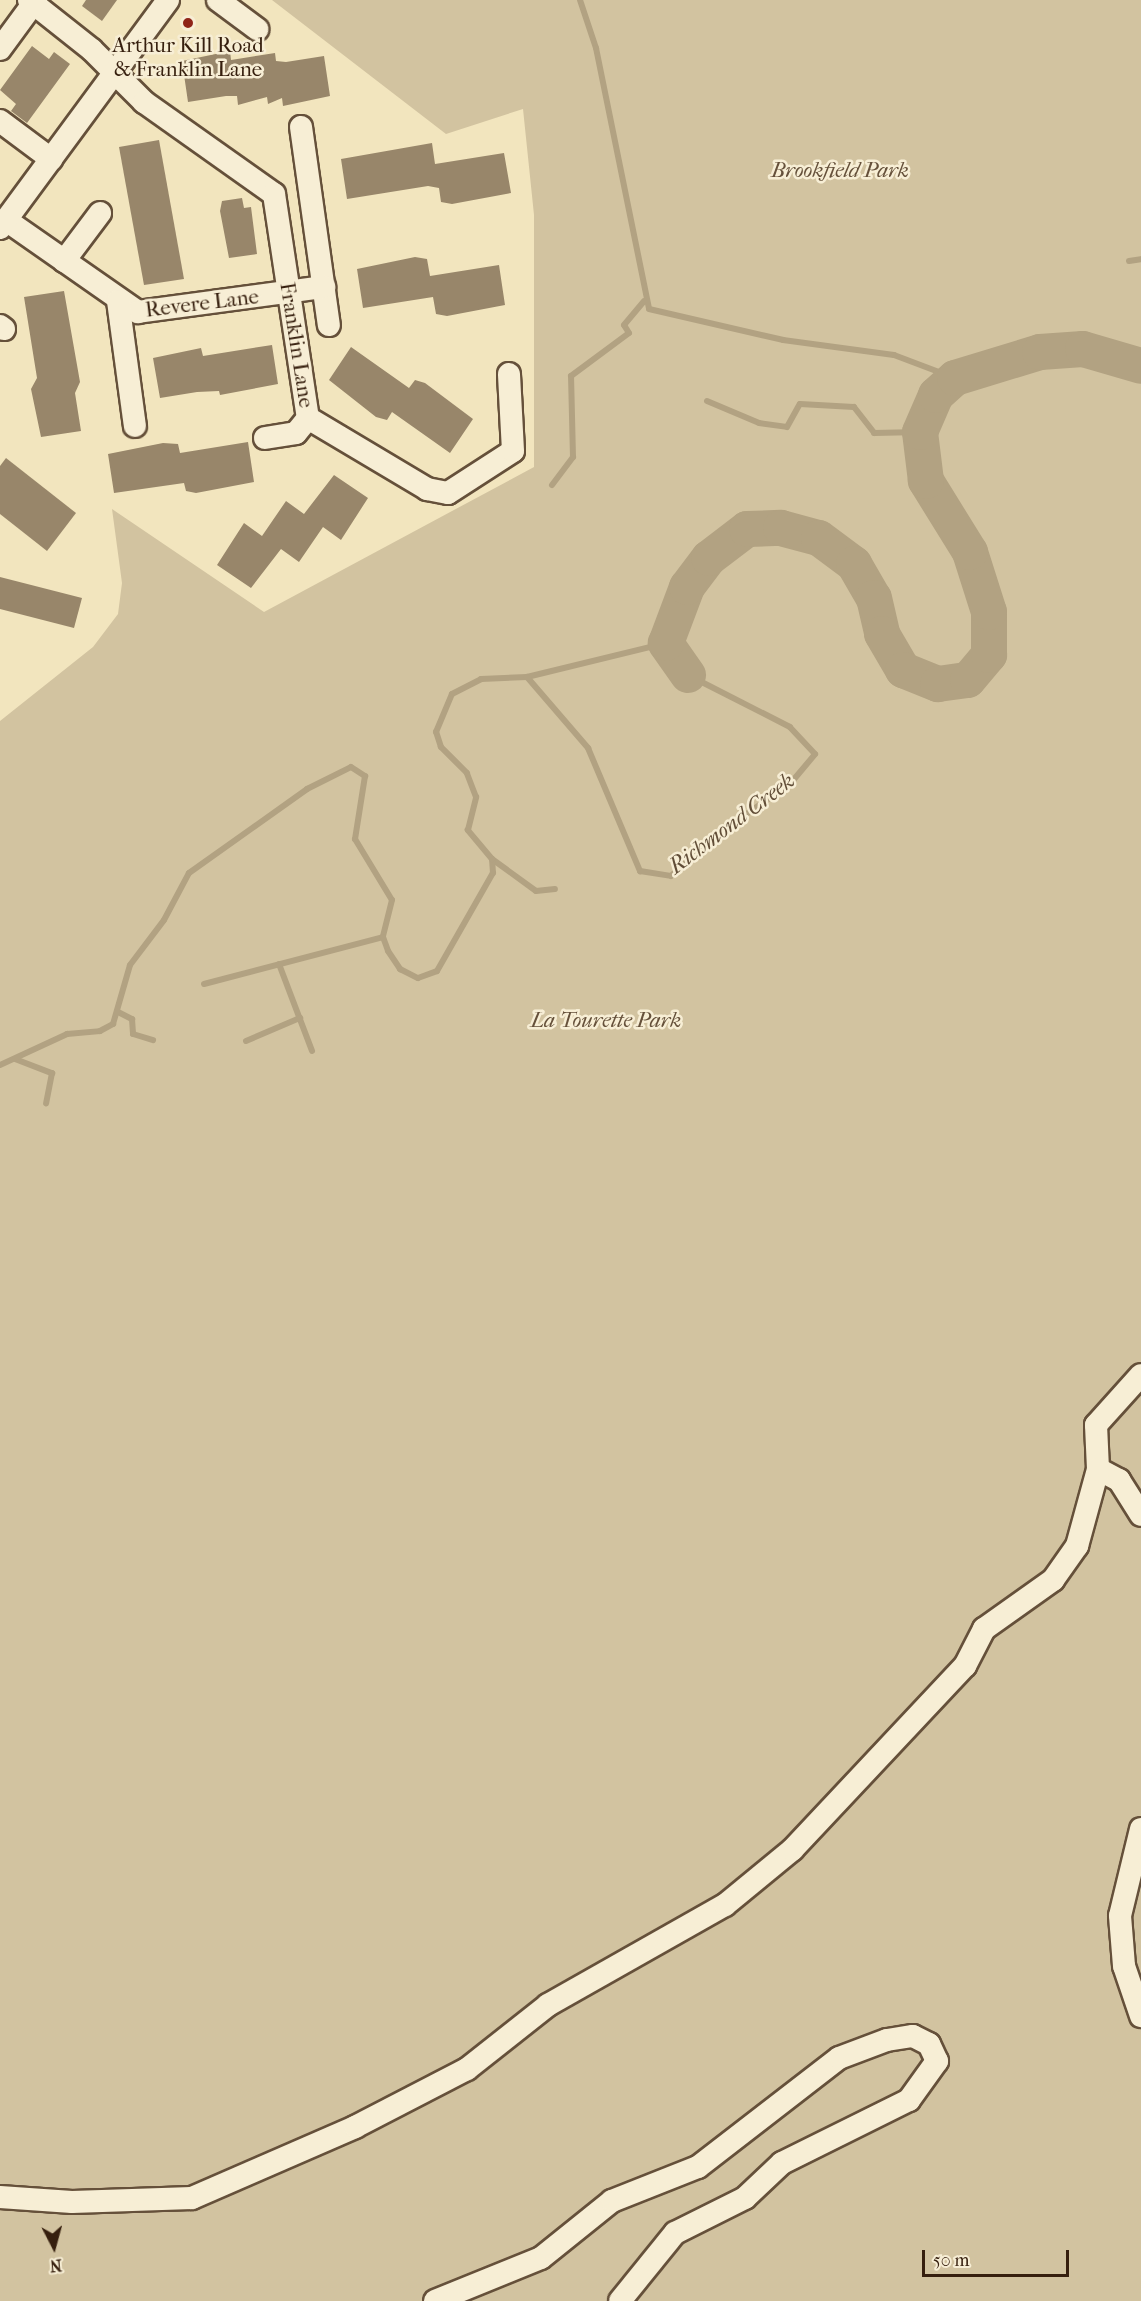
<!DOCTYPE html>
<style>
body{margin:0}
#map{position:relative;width:1141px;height:2301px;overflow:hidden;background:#f2e5be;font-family:"IM FELL French Canon",serif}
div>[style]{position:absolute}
.green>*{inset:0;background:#d2c3a0}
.stream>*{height:6px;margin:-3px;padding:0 3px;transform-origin:3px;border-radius:3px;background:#b2a282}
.river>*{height:36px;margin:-18px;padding:0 18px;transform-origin:18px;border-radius:18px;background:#b2a282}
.building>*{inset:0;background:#98866a}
.roads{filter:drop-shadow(2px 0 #65503a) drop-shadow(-2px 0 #65503a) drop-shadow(0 2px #65503a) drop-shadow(0 -2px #65503a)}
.minor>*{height:22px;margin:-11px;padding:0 11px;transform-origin:11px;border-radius:11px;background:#f7eed5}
.dots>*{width:16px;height:16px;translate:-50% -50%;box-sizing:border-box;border:3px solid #f7eed5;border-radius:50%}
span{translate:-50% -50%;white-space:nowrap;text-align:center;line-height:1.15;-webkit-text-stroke:5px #f7eed5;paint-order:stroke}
.poi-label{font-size:21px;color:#361f0e}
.park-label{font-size:21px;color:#65503a;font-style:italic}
.street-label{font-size:21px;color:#361f0e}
.water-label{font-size:22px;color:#614d37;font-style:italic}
.north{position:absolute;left:24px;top:2217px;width:60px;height:60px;-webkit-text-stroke:4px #f7eed5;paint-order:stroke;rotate:174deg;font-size:16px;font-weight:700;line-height:24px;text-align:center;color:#361f0e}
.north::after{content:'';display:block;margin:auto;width:21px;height:27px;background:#361f0e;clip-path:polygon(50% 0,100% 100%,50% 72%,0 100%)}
.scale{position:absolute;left:922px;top:2250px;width:147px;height:27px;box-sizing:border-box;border:3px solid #361f0e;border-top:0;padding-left:8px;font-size:18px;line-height:21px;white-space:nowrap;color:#361f0e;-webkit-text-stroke:4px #f7eed5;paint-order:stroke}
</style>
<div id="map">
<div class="green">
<i style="clip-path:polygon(272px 0,1141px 0,1141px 2301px,0 2301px,0 721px,93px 647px,118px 614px,122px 583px,112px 509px,264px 612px,534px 467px,534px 215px,523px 109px,446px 134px)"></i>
</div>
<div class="stream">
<i style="left:580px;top:0;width:51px;rotate:71.6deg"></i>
<i style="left:596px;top:48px;width:266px;rotate:78.5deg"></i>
<i style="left:649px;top:309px;width:138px;rotate:13deg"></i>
<i style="left:783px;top:340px;width:112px;rotate:7.7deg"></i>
<i style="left:894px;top:355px;width:65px;rotate:20.7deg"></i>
<i style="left:1129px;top:261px;width:12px;rotate:-9deg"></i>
<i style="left:707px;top:401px;width:56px;rotate:22.9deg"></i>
<i style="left:759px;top:423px;width:28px;rotate:8deg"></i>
<i style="left:787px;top:427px;width:26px;rotate:-61deg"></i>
<i style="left:800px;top:404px;width:54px;rotate:3.2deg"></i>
<i style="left:854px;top:407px;width:33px;rotate:52deg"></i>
<i style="left:874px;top:433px;width:46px;rotate:-1.2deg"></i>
<i style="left:552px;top:485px;width:35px;rotate:-53deg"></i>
<i style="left:573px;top:457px;width:81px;rotate:-91.4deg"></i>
<i style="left:571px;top:376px;width:72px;rotate:-36.6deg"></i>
<i style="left:629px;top:333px;width:9px;rotate:-122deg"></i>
<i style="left:624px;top:325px;width:31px;rotate:-50deg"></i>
<i style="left:527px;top:677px;width:143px;rotate:-13.7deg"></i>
<i style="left:492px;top:859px;width:54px;rotate:36deg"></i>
<i style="left:536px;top:891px;width:19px;rotate:-6deg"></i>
<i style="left:279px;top:964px;width:93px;rotate:69.2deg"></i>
<i style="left:204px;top:984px;width:185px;rotate:-14.7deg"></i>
<i style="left:118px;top:1012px;width:16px;rotate:27deg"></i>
<i style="left:132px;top:1019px;width:15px;rotate:86deg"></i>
<i style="left:133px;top:1034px;width:21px;rotate:17deg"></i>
<i style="left:246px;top:1041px;width:59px;rotate:-23.1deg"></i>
<i style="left:15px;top:1059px;width:40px;rotate:21deg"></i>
<i style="left:52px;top:1073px;width:31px;rotate:101deg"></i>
<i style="left:0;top:1065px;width:74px;rotate:-24.8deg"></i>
<i style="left:67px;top:1034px;width:33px;rotate:-5deg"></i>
<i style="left:100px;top:1031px;width:15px;rotate:-28deg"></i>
<i style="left:113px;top:1024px;width:61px;rotate:-73.9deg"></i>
<i style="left:130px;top:965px;width:56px;rotate:-52.9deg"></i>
<i style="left:164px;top:920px;width:53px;rotate:-62deg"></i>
<i style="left:189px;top:873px;width:145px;rotate:-35.4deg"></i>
<i style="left:307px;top:789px;width:49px;rotate:-26.6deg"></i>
<i style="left:351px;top:767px;width:17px;rotate:33deg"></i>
<i style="left:365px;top:776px;width:64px;rotate:99deg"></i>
<i style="left:355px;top:839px;width:71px;rotate:58.8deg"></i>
<i style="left:392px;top:900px;width:38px;rotate:104deg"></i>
<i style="left:383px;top:937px;width:15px;rotate:70deg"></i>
<i style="left:388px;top:951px;width:22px;rotate:56deg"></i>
<i style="left:400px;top:969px;width:20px;rotate:27deg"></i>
<i style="left:418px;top:978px;width:20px;rotate:-20deg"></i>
<i style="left:437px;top:971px;width:113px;rotate:-60.3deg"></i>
<i style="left:493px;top:873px;width:14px;rotate:-94deg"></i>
<i style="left:492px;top:859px;width:38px;rotate:-130deg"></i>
<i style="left:468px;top:830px;width:34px;rotate:-76deg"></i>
<i style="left:476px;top:797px;width:26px;rotate:-111deg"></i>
<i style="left:467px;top:773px;width:37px;rotate:-135deg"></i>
<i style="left:441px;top:747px;width:16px;rotate:-108deg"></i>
<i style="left:436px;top:732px;width:41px;rotate:-67.2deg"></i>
<i style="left:452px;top:694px;width:33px;rotate:-27deg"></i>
<i style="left:481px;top:679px;width:46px;rotate:-2.5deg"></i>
<i style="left:527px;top:677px;width:94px;rotate:49.3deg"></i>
<i style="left:588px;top:748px;width:134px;rotate:67.1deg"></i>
<i style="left:640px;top:871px;width:31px;rotate:9deg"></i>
<i style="left:671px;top:876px;width:61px;rotate:-42.3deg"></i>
<i style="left:716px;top:835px;width:90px;rotate:-34.6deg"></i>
<i style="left:790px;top:784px;width:39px;rotate:-50deg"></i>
<i style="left:815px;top:754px;width:37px;rotate:-133deg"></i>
<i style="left:790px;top:727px;width:114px;rotate:-153deg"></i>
</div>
<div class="river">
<i style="left:688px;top:675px;width:39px;rotate:-125deg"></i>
<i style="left:666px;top:643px;width:60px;rotate:-69.4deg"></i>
<i style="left:687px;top:587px;width:36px;rotate:-53deg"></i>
<i style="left:709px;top:558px;width:48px;rotate:-37.3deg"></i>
<i style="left:747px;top:529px;width:34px;rotate:-2deg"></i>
<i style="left:781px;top:528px;width:39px;rotate:15deg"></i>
<i style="left:819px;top:538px;width:44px;rotate:36.6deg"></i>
<i style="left:854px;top:564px;width:39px;rotate:60deg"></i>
<i style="left:874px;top:598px;width:37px;rotate:77deg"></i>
<i style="left:882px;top:634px;width:42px;rotate:59.7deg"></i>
<i style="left:903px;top:670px;width:38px;rotate:22deg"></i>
<i style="left:938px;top:684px;width:30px;rotate:-8deg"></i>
<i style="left:968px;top:680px;width:33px;rotate:-50deg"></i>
<i style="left:989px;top:655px;width:43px;rotate:-90deg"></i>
<i style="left:989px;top:612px;width:63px;rotate:-107.6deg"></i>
<i style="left:970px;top:552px;width:84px;rotate:-121.8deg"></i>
<i style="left:926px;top:481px;width:49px;rotate:-97deg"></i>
<i style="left:920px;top:432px;width:40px;rotate:-66.6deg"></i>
<i style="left:936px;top:395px;width:25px;rotate:-42deg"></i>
<i style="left:955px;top:378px;width:89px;rotate:-17deg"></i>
<i style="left:1040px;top:352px;width:43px;rotate:-4deg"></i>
<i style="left:1083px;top:349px;width:60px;rotate:16.3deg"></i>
</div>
<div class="building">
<i style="clip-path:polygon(86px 0,117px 0,102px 21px,82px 6px)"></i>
<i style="clip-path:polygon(32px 46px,49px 59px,54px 52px,70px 64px,27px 123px,11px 111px,16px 104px,0 90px)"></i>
<i style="clip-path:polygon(230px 51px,231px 60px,275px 53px,276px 61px,286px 62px,324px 56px,330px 96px,283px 106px,282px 98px,268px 104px,267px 97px,238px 105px,237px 96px,226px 96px,188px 102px,182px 61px)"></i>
<i style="clip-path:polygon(159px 140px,184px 279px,144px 285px,119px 147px)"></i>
<i style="clip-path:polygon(432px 143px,435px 164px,504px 153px,511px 193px,452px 204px,441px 202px,439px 188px,428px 186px,347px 199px,341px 159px)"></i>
<i style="clip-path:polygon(242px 198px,244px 208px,251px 207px,257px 254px,229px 258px,220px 211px,222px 201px)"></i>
<i style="clip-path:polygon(415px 257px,427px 259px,430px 276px,499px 265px,505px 305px,447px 316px,436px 314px,433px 297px,363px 308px,357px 269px)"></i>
<i style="clip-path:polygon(64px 291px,80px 382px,75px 393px,81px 431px,41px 437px,31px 389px,37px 378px,24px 297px)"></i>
<i style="clip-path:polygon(272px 345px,278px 384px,220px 395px,219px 391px,197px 392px,160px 398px,153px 358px,201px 348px,203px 356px)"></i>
<i style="clip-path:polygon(351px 347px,409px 388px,415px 380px,425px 383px,473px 419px,450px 453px,392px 412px,387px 420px,376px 417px,329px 380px)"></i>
<i style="clip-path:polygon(248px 442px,254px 482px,196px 493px,186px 491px,184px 483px,114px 493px,108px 454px,163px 443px,178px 444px,180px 453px)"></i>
<i style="clip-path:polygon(6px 458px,76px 513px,47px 551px,0 514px,0 466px)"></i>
<i style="clip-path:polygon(334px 475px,368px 498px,341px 540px,323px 527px,299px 562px,281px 549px,251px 588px,217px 565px,244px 523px,262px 536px,286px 501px,304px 514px)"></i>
<i style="clip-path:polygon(0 577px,82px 598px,74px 628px,0 609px)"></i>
</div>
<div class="roads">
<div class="minor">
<i style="left:29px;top:0;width:80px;rotate:38.4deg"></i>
<i style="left:92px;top:50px;width:74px;rotate:45deg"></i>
<i style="left:144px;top:102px;width:159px;rotate:35.3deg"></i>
<i style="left:274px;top:194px;width:227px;rotate:81.4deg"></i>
<i style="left:308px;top:418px;width:139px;rotate:30.8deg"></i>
<i style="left:427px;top:489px;width:21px;rotate:11deg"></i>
<i style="left:448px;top:493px;width:77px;rotate:-32.9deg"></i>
<i style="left:513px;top:451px;width:77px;rotate:-93deg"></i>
<i style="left:218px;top:0;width:49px;rotate:36.6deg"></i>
<i style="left:0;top:49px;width:61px;rotate:-53.7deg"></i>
<i style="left:0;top:121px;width:64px;rotate:36.7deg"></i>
<i style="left:301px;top:127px;width:200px;rotate:82deg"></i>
<i style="left:6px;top:220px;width:161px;rotate:34.9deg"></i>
<i style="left:138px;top:312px;width:188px;rotate:-7.7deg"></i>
<i style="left:0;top:228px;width:283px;rotate:-53.6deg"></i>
<i style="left:64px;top:261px;width:60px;rotate:-53.1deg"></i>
<i style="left:118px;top:301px;width:126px;rotate:82.3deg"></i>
<i style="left:0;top:326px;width:5px;rotate:37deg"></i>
<i style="left:265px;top:438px;width:31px;rotate:-9deg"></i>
<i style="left:296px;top:433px;width:19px;rotate:-51deg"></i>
<i style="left:1098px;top:1469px;width:44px;rotate:-92.6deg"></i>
<i style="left:1096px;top:1425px;width:67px;rotate:-48deg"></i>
<i style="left:1141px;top:1829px;width:89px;rotate:103.6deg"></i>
<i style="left:1120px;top:1916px;width:50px;rotate:85.4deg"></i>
<i style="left:1124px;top:1966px;width:53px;rotate:71.2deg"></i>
<i style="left:0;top:2197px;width:72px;rotate:4deg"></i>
<i style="left:72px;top:2202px;width:120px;rotate:-1.9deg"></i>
<i style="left:192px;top:2198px;width:178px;rotate:-23.5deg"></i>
<i style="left:355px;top:2127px;width:126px;rotate:-27.4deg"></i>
<i style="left:467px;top:2069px;width:103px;rotate:-38.3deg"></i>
<i style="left:548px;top:2005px;width:203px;rotate:-29.5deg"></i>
<i style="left:725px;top:1905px;width:87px;rotate:-39.4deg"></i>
<i style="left:792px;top:1850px;width:253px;rotate:-46.8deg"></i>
<i style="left:965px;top:1666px;width:42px;rotate:-62.8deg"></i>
<i style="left:984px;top:1629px;width:85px;rotate:-35.4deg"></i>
<i style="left:1053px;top:1580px;width:42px;rotate:-54.8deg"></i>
<i style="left:1077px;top:1546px;width:80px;rotate:-74.7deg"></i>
<i style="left:1098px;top:1469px;width:24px;rotate:28deg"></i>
<i style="left:1119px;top:1480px;width:41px;rotate:57.8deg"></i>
<i style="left:435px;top:2301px;width:114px;rotate:-22.1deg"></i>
<i style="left:541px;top:2258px;width:91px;rotate:-38.8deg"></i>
<i style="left:612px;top:2201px;width:92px;rotate:-21.6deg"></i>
<i style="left:698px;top:2167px;width:178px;rotate:-37.7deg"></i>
<i style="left:839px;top:2058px;width:51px;rotate:-20.6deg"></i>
<i style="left:887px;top:2040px;width:26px;rotate:-9deg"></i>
<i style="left:913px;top:2036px;width:18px;rotate:27deg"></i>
<i style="left:929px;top:2044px;width:19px;rotate:65deg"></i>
<i style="left:937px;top:2061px;width:48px;rotate:125.7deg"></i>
<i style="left:909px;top:2100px;width:142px;rotate:153.6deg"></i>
<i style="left:782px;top:2163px;width:51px;rotate:136.6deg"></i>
<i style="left:745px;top:2198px;width:78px;rotate:153.4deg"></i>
<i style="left:675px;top:2233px;width:87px;rotate:129deg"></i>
</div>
</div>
<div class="dots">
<i style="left:188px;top:23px;background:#8f2418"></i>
</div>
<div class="poi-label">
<span style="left:188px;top:57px">Arthur Kill Road<br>&amp; Franklin Lane</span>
</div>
<div class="park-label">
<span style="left:840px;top:170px">Brookfield Park</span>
<span style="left:606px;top:1020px">La Tourette Park</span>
</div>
<div class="street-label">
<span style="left:202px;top:303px;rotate:-7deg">Revere Lane</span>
<span style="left:297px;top:345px;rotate:81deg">Franklin Lane</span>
</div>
<div class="water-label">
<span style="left:732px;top:824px;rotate:-37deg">Richmond Creek</span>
</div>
<div class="north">N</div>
<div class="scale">50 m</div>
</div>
